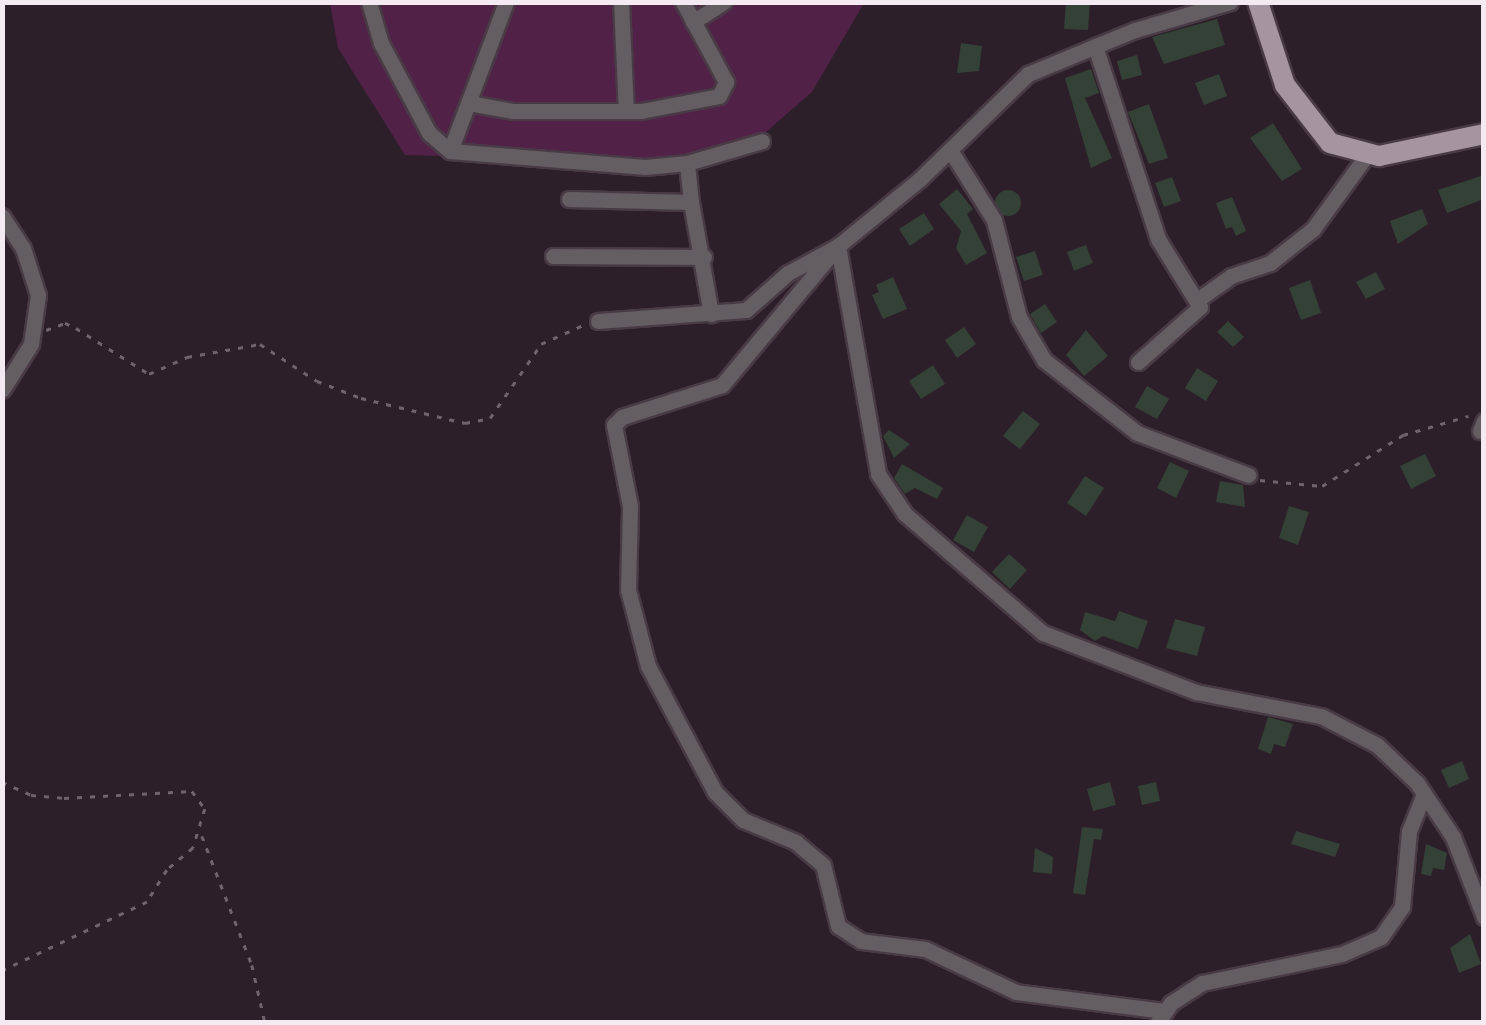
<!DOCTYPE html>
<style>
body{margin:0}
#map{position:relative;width:1486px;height:1025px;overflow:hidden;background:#2d1f29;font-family:Commissioner,sans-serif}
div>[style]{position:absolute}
.green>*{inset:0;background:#512148}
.building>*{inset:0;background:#334136}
.round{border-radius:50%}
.path>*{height:2.5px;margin-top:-1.25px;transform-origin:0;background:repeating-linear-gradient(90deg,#6f636c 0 5px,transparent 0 13px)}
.roads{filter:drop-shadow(2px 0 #493b45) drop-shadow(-2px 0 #493b45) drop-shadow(0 2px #493b45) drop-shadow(0 -2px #493b45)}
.minor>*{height:15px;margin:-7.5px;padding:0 7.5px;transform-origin:7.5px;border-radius:7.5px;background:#645d62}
.major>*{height:20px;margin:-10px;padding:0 10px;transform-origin:10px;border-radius:10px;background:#a495a0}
span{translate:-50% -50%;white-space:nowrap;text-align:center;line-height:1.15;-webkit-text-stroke:10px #110b10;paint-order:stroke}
.frame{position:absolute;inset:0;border:5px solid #f4eaf1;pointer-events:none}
</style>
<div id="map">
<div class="green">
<i style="clip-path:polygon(330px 3px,864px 3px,812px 92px,759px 138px,661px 162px,405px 155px,338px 48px)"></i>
</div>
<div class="building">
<i style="clip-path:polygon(1066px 2px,1090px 2px,1088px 30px,1064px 29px)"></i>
<i style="clip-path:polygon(1217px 19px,1225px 45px,1164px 64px,1152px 37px)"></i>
<i style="clip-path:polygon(961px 43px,982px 46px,979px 71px,957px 73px)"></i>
<i style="clip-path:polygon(1137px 55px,1142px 75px,1122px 80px,1117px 61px)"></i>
<i style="clip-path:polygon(1091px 69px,1099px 93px,1085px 98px,1112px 158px,1091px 168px,1065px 78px)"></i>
<i style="clip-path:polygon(1219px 74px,1227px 96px,1204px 105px,1195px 83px)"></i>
<i style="clip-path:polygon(1149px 104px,1168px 158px,1149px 164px,1128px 112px)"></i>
<i style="clip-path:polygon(1273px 123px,1302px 169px,1282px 181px,1250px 138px)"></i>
<i style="clip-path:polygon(1484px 175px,1484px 199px,1447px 213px,1438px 190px)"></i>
<i style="clip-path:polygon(1172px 177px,1181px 201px,1164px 207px,1155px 183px)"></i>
<i style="clip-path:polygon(957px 189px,973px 209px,967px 214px,987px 253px,966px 265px,956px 248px,961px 231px,939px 204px)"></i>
<i class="round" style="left:995px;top:190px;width:26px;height:26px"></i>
<i style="clip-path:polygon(1232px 197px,1246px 231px,1236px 236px,1232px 227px,1226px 229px,1216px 203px)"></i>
<i style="clip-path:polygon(1422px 209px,1428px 224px,1398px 244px,1390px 221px)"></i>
<i style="clip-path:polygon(924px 213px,934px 229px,910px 246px,899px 229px)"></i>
<i style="clip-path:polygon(1086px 245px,1093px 263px,1074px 271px,1067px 252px)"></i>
<i style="clip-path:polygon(1035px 251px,1043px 275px,1024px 281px,1016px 257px)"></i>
<i style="clip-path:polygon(1376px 272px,1385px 289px,1366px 299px,1356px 282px)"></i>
<i style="clip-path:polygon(893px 277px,907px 309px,883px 319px,872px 295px,879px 292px,876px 285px)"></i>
<i style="clip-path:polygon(1310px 280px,1321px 313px,1301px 320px,1289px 288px)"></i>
<i style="clip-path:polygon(1045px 304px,1057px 322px,1041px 333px,1030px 314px)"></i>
<i style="clip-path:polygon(1228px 321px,1244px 337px,1233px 347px,1217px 332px)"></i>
<i style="clip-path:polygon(964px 327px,976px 344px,957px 358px,945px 340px)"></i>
<i style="clip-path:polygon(1086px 330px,1108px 356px,1084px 376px,1066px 355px)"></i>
<i style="clip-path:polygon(933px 365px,945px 384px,921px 399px,909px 381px)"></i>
<i style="clip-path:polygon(1197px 368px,1218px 381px,1206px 401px,1185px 388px)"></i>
<i style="clip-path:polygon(1147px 386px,1169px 399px,1157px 419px,1135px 407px)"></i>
<i style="clip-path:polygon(1023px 411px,1040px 424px,1020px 449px,1003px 436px)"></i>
<i style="clip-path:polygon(889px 430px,910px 444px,894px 458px,883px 436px)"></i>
<i style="clip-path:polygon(1425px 454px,1436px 476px,1411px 489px,1400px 466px)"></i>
<i style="clip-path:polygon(1170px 462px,1189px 471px,1176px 498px,1157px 488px)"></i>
<i style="clip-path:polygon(902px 464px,943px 488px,937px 499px,915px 488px,905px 494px,894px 478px)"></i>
<i style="clip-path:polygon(1085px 476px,1104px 488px,1086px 516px,1067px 503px)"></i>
<i style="clip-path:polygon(1220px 481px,1243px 485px,1245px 507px,1216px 502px)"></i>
<i style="clip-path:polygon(1289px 506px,1309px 512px,1298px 545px,1279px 538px)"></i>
<i style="clip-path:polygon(967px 515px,988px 527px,974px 552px,953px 540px)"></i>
<i style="clip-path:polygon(1009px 554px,1027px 570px,1010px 589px,992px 572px)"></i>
<i style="clip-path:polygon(1119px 611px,1148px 621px,1138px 649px,1103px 636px,1095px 641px,1080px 630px,1085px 612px,1115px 621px)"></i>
<i style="clip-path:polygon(1175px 619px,1205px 627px,1197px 656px,1166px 648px)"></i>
<i style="clip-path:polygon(1268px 717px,1293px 724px,1285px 747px,1274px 744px,1271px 754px,1258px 749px)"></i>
<i style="clip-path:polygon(1462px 761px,1469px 779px,1449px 788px,1441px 770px)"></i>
<i style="clip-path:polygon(1110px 782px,1116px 805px,1093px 811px,1087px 789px)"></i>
<i style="clip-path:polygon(1156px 782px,1160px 801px,1142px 805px,1138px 786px)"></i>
<i style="clip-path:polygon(1082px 827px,1103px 829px,1101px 840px,1094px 839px,1085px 895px,1073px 893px)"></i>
<i style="clip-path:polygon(1296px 831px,1340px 844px,1335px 857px,1291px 844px)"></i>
<i style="clip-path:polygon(1426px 844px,1447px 853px,1444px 870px,1433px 868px,1431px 876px,1421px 874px)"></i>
<i style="clip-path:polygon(1035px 848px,1053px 857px,1052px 874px,1033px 872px)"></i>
<i style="clip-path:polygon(1470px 934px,1481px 964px,1459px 973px,1450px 948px)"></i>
</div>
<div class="path">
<i style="left:46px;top:330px;width:20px;rotate:-20deg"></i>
<i style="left:65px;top:323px;width:12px;rotate:24deg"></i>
<i style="left:76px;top:328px;width:86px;rotate:32.2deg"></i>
<i style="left:149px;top:374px;width:42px;rotate:-24.1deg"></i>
<i style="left:187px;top:357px;width:74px;rotate:-10.1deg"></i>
<i style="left:260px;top:344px;width:68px;rotate:33deg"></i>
<i style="left:317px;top:381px;width:47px;rotate:21.1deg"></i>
<i style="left:361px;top:398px;width:107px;rotate:13.5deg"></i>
<i style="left:465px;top:423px;width:25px;rotate:-11deg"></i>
<i style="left:490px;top:418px;width:90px;rotate:-55.4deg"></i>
<i style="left:541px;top:344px;width:46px;rotate:-24.3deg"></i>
<i style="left:1260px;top:480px;width:62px;rotate:5.5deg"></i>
<i style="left:1322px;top:486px;width:96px;rotate:-32.2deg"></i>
<i style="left:1403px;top:435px;width:68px;rotate:-16.3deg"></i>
<i style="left:2px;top:782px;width:32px;rotate:24deg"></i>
<i style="left:31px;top:795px;width:33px;rotate:5deg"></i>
<i style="left:64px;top:798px;width:128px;rotate:-3.1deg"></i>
<i style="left:192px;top:791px;width:22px;rotate:54deg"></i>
<i style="left:205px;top:809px;width:41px;rotate:107.1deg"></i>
<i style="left:193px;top:848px;width:34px;rotate:140deg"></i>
<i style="left:167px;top:870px;width:38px;rotate:122deg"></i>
<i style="left:147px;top:902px;width:161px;rotate:154.6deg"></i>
<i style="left:202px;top:836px;width:138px;rotate:68.8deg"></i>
<i style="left:252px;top:965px;width:58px;rotate:77.2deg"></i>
</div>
<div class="roads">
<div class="minor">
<i style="left:369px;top:2px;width:43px;rotate:73.7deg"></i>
<i style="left:381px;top:43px;width:102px;rotate:61.9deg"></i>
<i style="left:429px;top:133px;width:28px;rotate:41deg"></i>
<i style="left:450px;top:151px;width:159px;rotate:-69.4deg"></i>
<i style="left:621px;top:2px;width:109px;rotate:87.4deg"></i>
<i style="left:693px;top:22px;width:37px;rotate:-33deg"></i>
<i style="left:1095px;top:46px;width:203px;rotate:71.9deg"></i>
<i style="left:1158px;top:239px;width:80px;rotate:58.3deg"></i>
<i style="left:1200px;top:307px;width:83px;rotate:138.4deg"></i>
<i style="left:469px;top:103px;width:45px;rotate:10.3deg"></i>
<i style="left:513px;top:111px;width:128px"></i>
<i style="left:641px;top:111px;width:79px;rotate:-10.9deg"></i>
<i style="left:719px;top:96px;width:16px;rotate:-63deg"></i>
<i style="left:726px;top:82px;width:91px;rotate:-118.3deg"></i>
<i style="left:950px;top:150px;width:83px;rotate:57.8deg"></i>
<i style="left:994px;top:220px;width:100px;rotate:75.5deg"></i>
<i style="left:1019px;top:317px;width:50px;rotate:59.8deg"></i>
<i style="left:1044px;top:360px;width:118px;rotate:38.1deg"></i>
<i style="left:1137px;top:433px;width:119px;rotate:20.7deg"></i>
<i style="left:450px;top:151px;width:196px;rotate:4.7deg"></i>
<i style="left:645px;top:167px;width:42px;rotate:-5.4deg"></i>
<i style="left:687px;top:163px;width:78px;rotate:-16.3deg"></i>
<i style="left:569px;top:199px;width:122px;rotate:1.4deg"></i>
<i style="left:691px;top:202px;width:39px;rotate:-96deg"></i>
<i style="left:691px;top:202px;width:114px;rotate:79.9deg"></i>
<i style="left:2px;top:216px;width:38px;rotate:57deg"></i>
<i style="left:23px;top:248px;width:49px;rotate:72.3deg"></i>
<i style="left:38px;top:295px;width:49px;rotate:98.1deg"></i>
<i style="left:31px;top:344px;width:54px;rotate:122.2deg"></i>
<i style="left:553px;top:256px;width:151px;rotate:0.4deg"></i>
<i style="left:1196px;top:301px;width:43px;rotate:-35.5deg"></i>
<i style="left:1231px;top:276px;width:41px;rotate:-18.4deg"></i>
<i style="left:1270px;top:263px;width:55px;rotate:-38.3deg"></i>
<i style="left:1313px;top:229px;width:90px;rotate:-54deg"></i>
<i style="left:598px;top:321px;width:148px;rotate:-4.3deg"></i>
<i style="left:746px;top:310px;width:56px;rotate:-41.4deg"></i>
<i style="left:788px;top:273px;width:57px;rotate:-28.4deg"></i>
<i style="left:838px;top:246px;width:231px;rotate:80deg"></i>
<i style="left:878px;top:474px;width:48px;rotate:56deg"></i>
<i style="left:905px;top:514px;width:182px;rotate:40.8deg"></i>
<i style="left:1043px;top:633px;width:164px;rotate:21.1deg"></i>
<i style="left:1196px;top:692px;width:127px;rotate:10.9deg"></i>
<i style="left:1321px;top:716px;width:63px;rotate:27.4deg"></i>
<i style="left:1377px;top:745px;width:55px;rotate:43.5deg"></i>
<i style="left:1417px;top:783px;width:65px;rotate:56.3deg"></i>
<i style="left:1453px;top:837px;width:86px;rotate:68.8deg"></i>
<i style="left:1480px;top:431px;width:11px;rotate:-68deg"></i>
<i style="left:1164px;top:1011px;width:149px;rotate:-172.7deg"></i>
<i style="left:1016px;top:992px;width:101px;rotate:-154.7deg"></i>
<i style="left:925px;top:949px;width:64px;rotate:-172.9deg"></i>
<i style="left:861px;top:941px;width:27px;rotate:-147deg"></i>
<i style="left:838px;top:926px;width:63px;rotate:-103.8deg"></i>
<i style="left:823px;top:865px;width:35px;rotate:-140deg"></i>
<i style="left:796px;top:842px;width:57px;rotate:-157.5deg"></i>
<i style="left:743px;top:820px;width:40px;rotate:-135deg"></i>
<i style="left:715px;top:792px;width:143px;rotate:-118deg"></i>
<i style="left:648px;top:666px;width:79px;rotate:-104.7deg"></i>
<i style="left:628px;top:590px;width:84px;rotate:-88.6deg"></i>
<i style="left:630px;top:506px;width:83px;rotate:-101.2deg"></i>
<i style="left:614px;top:425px;width:11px;rotate:-45deg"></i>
<i style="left:622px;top:417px;width:105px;rotate:-17.7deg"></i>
<i style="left:722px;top:385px;width:181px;rotate:-50.2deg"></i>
<i style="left:838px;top:246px;width:107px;rotate:-39.3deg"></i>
<i style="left:921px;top:178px;width:149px;rotate:-44.2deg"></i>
<i style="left:1028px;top:74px;width:116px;rotate:-22.4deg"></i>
<i style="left:1135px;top:30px;width:99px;rotate:-16.4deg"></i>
<i style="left:1158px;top:1022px;width:23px;rotate:-56deg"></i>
<i style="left:1171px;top:1003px;width:37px;rotate:-33deg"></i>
<i style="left:1202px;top:983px;width:143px;rotate:-11.7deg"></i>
<i style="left:1342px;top:954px;width:43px;rotate:-23.6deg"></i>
<i style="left:1381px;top:937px;width:37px;rotate:-55deg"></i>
<i style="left:1402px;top:907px;width:76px;rotate:-84.7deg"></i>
<i style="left:1409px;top:831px;width:40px;rotate:-68deg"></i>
</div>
<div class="major">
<i style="left:1258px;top:2px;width:87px;rotate:72deg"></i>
<i style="left:1285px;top:85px;width:73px;rotate:52.2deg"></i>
<i style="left:1330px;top:143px;width:51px;rotate:14.9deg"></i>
<i style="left:1379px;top:156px;width:107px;rotate:-11.8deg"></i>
</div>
</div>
<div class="frame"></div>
</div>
